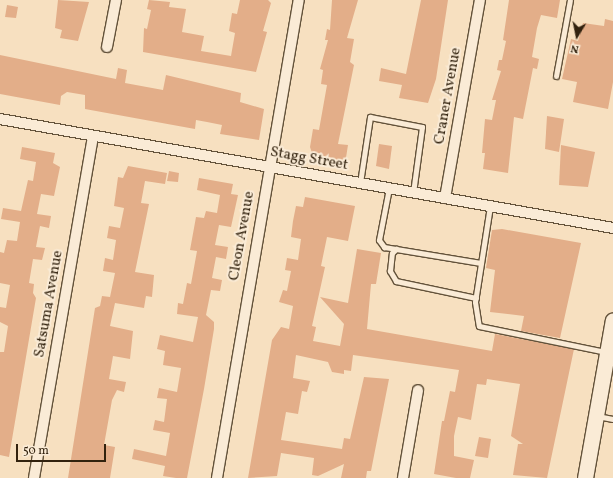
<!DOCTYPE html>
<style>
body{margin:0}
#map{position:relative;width:613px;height:478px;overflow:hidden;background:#f7e0c0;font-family:Vollkorn,serif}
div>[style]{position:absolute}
.building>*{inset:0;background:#e3ae89}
.roads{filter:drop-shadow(1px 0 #63523a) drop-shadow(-1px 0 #63523a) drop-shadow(0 1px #63523a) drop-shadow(0 -1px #63523a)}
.lane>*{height:5px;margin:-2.5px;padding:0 2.5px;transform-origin:2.5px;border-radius:2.5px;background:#faebd6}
.street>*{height:10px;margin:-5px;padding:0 5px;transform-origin:5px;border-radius:5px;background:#faebd6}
.secondary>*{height:15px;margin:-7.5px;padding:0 7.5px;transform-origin:7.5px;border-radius:7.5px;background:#faebd6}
span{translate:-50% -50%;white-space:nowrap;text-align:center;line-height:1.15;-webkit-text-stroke:4px #faebd6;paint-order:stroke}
.street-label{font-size:15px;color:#32220e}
.north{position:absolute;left:557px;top:16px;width:40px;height:40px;-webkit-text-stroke:3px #faebd6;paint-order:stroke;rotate:190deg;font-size:11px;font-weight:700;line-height:16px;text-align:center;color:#32220e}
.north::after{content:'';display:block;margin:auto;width:14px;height:18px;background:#32220e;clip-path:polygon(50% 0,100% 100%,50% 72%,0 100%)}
.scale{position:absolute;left:16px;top:444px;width:90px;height:18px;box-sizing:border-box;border:2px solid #32220e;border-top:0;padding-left:5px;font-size:12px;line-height:14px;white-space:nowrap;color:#32220e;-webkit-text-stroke:3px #faebd6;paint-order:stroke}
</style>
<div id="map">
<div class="building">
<i style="clip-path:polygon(58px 0,89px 2px,78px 41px,60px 38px,62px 30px,55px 28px)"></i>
<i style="clip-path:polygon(149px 0,170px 2px,169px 7px,186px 9px,182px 32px,204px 36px,201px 51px,231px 56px,235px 33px,229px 31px,232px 13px,237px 14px,240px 0,268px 0,271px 3px,263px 31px,267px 32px,256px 72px,143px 52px,144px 28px,147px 29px,151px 10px,147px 9px)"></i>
<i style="clip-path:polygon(332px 0,358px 0,347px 38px,354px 39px,350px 62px,354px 65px,338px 144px,348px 145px,345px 164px,314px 159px,310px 147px,313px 129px,319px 130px,327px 85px,321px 84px,323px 70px,320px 69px,328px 40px,325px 40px,327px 29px,330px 30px)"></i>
<i style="clip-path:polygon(421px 0,448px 0,436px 79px,428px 103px,399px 98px,402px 85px,379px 81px,381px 68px,406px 74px)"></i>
<i style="clip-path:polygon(509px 0,560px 0,557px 18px,541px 15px,537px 28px,532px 57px,539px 59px,537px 69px,533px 68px,523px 119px,514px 117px,508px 173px,483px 169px,485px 153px,482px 153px,485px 119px,492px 120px,496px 100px,492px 100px,501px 71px,497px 70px,499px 60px,502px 60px,506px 41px,503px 40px)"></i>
<i style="clip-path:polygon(7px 5px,18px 7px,16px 18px,5px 17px)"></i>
<i style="clip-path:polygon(605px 19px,613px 21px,613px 82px,608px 109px,573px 102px,577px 82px,562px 79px,571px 39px,578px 41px,583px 23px,604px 26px)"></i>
<i style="clip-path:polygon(0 55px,116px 79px,118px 68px,127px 70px,125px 83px,163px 90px,166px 75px,241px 93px,240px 102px,264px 109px,259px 140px,220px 134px,222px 125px,207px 122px,196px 120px,195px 129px,85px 109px,85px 95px,67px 92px,61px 96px,60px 105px,0 94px)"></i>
<i style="clip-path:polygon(547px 116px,564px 119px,559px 152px,545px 149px)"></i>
<i style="clip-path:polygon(379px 144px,392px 146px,389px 169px,376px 166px)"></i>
<i style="clip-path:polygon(561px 145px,595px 152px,588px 187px,559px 185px)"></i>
<i style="clip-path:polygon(22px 147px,55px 153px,53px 163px,60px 167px,54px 196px,41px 194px,37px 214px,51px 216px,49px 228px,40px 226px,36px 247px,45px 248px,42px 260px,33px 259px,29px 283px,34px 284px,33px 293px,36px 298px,9px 457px,0 455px,0 352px,4px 352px,8px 326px,0 322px,0 307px,6px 308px,10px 285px,0 283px,0 252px,4px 253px,7px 240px,17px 241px,20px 222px,1px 219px,3px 208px,21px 211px,28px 180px,33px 181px,36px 162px,20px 159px)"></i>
<i style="clip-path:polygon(128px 166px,167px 173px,165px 184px,145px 181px,141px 203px,149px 204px,135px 272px,154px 275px,152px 297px,146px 296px,144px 308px,115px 303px,110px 326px,133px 331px,130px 359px,113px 356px,109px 379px,126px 382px,124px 392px,117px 390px,112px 400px,104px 445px,115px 447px,110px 478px,68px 478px,95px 308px,100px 306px,102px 296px,110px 297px,115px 273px,103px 271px,105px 258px,113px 260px,116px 240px,107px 238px,109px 226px,120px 228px,124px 208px,114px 206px,118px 177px,123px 178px)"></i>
<i style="clip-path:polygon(169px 171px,179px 173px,178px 182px,167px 181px)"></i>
<i style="clip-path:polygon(199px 178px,233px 184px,231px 194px,238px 195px,231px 227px,219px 225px,215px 245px,228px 247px,226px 259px,216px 257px,212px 278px,222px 280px,220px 291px,211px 290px,206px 315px,214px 322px,214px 329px,204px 389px,187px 478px,176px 478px,163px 476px,165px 466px,132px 459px,134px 449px,166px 456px,170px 433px,153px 430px,155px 420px,164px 422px,167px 399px,157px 398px,159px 388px,177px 392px,181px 368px,163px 365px,165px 351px,157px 349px,160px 335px,193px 342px,198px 317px,177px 314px,178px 303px,183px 304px,187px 283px,191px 284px,197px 251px,190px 250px,196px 217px,204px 218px,206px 211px,217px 213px,220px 195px,197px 190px)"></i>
<i style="clip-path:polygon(305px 197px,355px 206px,348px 241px,327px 237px,321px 266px,325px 267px,312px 326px,316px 327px,313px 341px,340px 346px,344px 324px,320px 297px,348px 303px,357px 249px,381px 253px,376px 284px,371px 284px,367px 329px,492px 351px,495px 334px,574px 349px,547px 478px,513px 475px,518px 444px,523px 444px,511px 436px,520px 384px,487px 379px,486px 385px,477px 384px,471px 420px,458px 417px,454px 436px,454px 456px,474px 460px,470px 478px,456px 478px,434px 474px,442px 421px,444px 421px,450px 391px,455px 392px,459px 370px,353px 355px,351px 371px,344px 370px,344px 374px,332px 372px,328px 362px,296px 355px,293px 378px,310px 381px,307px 392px,302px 391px,298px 414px,286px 412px,281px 440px,342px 449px,344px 438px,350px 439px,364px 377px,389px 379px,371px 471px,367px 471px,366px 478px,341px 478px,344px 464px,318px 476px,312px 475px,314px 458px,281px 453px,277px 476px,248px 478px,272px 340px,281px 327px,289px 329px,293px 306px,279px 302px,283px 290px,287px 291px,291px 271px,285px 270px,287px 258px,298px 260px,301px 239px,291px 237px,293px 221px,296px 206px,303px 207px)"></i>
<i style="clip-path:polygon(502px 229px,581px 243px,560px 338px,521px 331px,524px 316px,490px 312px,495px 270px,486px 268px,492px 230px)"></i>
<i style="clip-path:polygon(479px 437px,491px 439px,488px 458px,475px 456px)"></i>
</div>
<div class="roads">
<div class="lane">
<i style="left:556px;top:76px;width:77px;rotate:-79.6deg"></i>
<i style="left:360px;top:183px;width:67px;rotate:-81.4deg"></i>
<i style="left:370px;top:117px;width:53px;rotate:10.9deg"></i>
<i style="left:422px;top:127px;width:67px;rotate:97.8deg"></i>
<i style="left:389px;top:188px;width:53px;rotate:100.9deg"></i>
<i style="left:379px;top:240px;width:9px;rotate:54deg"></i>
<i style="left:384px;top:247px;width:12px;rotate:9deg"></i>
<i style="left:490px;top:206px;width:97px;rotate:98.9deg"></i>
<i style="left:475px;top:302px;width:24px;rotate:81deg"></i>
<i style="left:479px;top:326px;width:130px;rotate:11.6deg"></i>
<i style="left:476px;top:298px;width:82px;rotate:-168deg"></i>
<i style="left:396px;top:281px;width:12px;rotate:-121deg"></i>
<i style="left:390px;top:271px;width:18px;rotate:-84deg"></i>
<i style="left:392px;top:253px;width:6px;rotate:-45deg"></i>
<i style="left:396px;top:249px;width:86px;rotate:9.4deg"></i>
<i style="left:597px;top:416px;width:16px;rotate:11deg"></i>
</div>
<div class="street">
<i style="left:107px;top:47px;width:48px;rotate:-79.2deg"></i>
<i style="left:0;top:119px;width:623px;rotate:10.08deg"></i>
<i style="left:445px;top:198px;width:201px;rotate:-80deg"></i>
<i style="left:34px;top:478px;width:347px;rotate:-80.2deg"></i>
<i style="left:217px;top:478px;width:485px;rotate:-80.3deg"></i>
<i style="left:403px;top:478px;width:89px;rotate:-80.3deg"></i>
</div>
<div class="secondary">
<i style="left:585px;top:478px;width:160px;rotate:-80deg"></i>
</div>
</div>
<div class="street-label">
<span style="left:448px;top:96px;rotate:-80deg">Craner Avenue</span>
<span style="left:309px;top:159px;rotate:10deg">Stagg Street</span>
<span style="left:242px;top:236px;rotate:-80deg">Cleon Avenue</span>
<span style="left:49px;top:304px;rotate:-80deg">Satsuma Avenue</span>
</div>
<div class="north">N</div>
<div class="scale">50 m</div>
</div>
